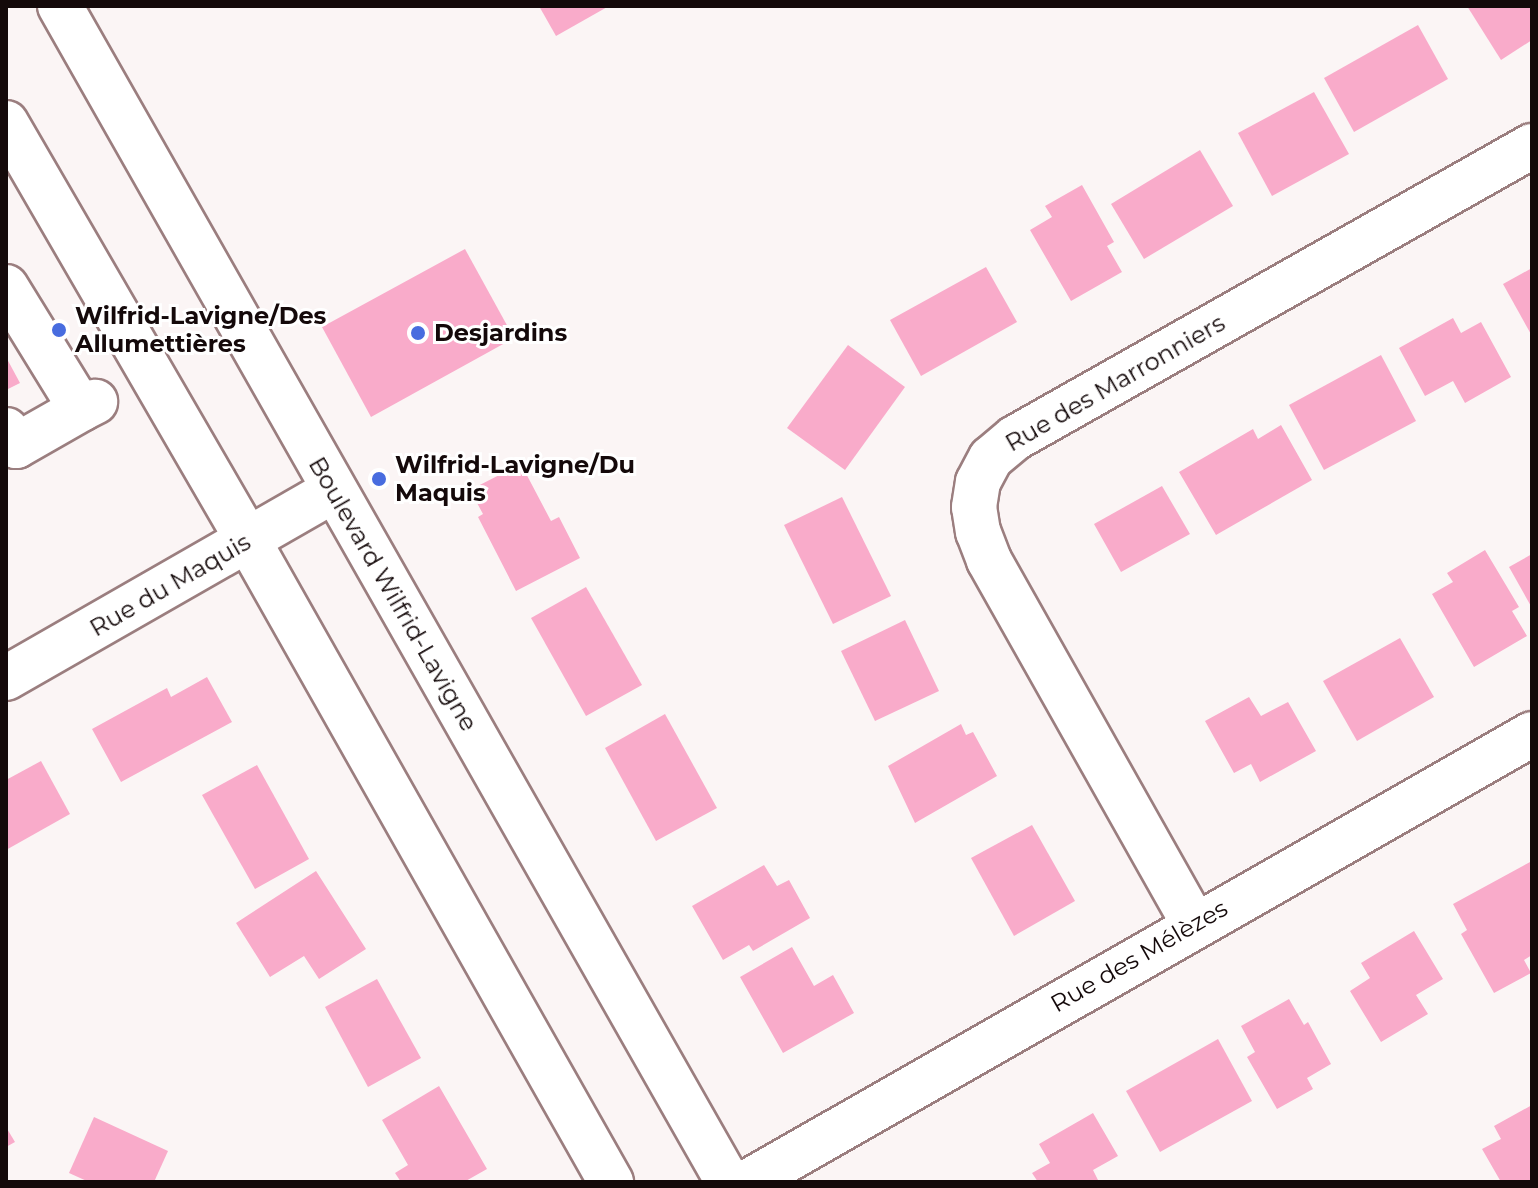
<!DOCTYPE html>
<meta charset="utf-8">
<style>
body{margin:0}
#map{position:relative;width:1538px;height:1188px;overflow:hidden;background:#fbf5f5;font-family:Montserrat,sans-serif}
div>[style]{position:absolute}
.building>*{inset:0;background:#f9abca}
.roads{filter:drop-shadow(2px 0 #9b7e7f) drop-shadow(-2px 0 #9b7e7f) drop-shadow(0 2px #9b7e7f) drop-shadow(0 -2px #9b7e7f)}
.minor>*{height:44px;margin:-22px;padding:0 22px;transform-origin:22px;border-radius:22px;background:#fff}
.dots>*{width:22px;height:22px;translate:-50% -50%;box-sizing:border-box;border:4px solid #fff;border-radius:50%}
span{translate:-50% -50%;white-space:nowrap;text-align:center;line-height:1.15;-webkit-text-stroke:6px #fff;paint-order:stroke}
.poi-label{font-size:24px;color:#14090a;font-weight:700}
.left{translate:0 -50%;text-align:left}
.street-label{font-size:24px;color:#14090a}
.frame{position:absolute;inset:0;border:8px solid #14090a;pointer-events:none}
</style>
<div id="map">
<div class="building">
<i style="clip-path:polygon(539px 6px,609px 6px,556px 36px)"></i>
<i style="clip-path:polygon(1467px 6px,1532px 6px,1532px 40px,1501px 60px)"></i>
<i style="clip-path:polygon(1418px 25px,1448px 79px,1354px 132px,1324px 78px)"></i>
<i style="clip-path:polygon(1314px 92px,1349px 154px,1272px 196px,1238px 133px)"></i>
<i style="clip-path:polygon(1200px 150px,1233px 206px,1144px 259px,1111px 204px)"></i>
<i style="clip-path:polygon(1082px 185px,1114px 242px,1107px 246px,1122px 272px,1071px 301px,1030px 230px,1052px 217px,1045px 206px)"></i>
<i style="clip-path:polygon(465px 249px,514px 338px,371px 417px,322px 327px)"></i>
<i style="clip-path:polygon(986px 267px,1017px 322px,921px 376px,890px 320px)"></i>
<i style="clip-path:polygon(1532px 268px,1532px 336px,1503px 284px)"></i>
<i style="clip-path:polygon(1453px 318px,1461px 333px,1481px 322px,1511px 377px,1465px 403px,1453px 381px,1425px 396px,1399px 348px)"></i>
<i style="clip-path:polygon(848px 345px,905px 387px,845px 470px,787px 428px)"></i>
<i style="clip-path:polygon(1381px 355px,1416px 421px,1324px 470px,1289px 405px)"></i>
<i style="clip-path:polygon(6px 357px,20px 383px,6px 390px)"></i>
<i style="clip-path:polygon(1281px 425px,1312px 480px,1216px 535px,1179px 472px,1253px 429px,1258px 439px)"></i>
<i style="clip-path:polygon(521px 464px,551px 521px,559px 517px,580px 558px,516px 591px,478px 517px,483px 514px,470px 490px)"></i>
<i style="clip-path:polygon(1162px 486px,1190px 534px,1121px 572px,1094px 524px)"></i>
<i style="clip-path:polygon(842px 497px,891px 596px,833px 624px,784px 525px)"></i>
<i style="clip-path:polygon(1485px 550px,1519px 607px,1512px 611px,1527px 636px,1474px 667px,1432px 594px,1453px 582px,1447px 573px)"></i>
<i style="clip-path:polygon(1532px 554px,1532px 608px,1509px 567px)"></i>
<i style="clip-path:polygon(586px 587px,642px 685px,586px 716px,531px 618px)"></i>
<i style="clip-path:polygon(905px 620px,939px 691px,875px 721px,841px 651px)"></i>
<i style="clip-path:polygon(1400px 638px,1434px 697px,1357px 741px,1323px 681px)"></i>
<i style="clip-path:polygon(207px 677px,232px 722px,121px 782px,92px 729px,167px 688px,171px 697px)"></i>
<i style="clip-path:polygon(1249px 697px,1261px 716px,1288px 702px,1316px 751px,1260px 782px,1251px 764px,1234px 773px,1205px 721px)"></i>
<i style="clip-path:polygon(665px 714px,717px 808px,656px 841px,605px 748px)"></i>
<i style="clip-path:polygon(961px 724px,966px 735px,973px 732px,997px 776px,915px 823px,888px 766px)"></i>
<i style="clip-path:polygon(41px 761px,70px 814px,6px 850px,6px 780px)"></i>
<i style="clip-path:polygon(257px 765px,309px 859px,255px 889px,202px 795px)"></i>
<i style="clip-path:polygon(1032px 825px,1075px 901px,1014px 936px,971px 858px)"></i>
<i style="clip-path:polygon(1532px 861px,1532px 955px,1524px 960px,1531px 973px,1494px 993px,1461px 934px,1467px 930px,1453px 904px)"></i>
<i style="clip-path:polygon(764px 865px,777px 886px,789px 880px,810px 918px,753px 951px,749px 945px,723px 960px,692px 906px)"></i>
<i style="clip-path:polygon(316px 871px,366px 949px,319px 979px,304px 956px,270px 977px,236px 923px)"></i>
<i style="clip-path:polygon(1414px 931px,1443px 979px,1416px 995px,1428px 1014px,1381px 1042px,1350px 991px,1370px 978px,1361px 963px)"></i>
<i style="clip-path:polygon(792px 947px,814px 986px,833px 975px,854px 1013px,783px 1053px,740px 977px)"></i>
<i style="clip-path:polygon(377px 979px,421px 1058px,368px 1087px,325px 1007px)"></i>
<i style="clip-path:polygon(1289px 999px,1304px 1025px,1308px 1022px,1331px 1064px,1307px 1078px,1313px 1089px,1277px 1109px,1247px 1057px,1255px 1052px,1241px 1026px)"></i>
<i style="clip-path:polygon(1218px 1039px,1252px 1101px,1160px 1152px,1126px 1091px)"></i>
<i style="clip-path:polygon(439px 1086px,487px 1169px,464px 1182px,401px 1182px,395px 1173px,408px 1165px,382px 1120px)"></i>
<i style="clip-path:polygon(1532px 1105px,1532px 1182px,1501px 1182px,1482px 1149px,1501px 1139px,1494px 1126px)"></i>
<i style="clip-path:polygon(1093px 1113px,1118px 1156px,1093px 1170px,1099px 1182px,1038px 1182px,1032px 1173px,1050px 1163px,1039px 1144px)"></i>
<i style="clip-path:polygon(94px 1117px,168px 1151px,154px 1182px,89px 1182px,69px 1173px)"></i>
<i style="clip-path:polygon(6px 1127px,15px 1142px,6px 1147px)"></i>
</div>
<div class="roads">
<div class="minor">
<i style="left:60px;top:6px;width:1352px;rotate:60.4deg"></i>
<i style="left:6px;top:123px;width:482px;rotate:59.9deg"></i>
<i style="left:248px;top:540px;width:738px;rotate:60.52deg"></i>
<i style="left:6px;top:287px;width:143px;rotate:58.4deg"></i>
<i style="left:81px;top:409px;width:16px;rotate:-27deg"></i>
<i style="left:6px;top:430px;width:19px;rotate:58deg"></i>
<i style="left:16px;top:446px;width:75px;rotate:-29.6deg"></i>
<i style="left:6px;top:678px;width:377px;rotate:-29.8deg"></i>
<i style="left:1194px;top:924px;width:418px;rotate:-119.4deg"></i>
<i style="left:989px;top:560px;width:30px;rotate:-111deg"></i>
<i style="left:978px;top:532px;width:25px;rotate:-99deg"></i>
<i style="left:974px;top:507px;width:25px;rotate:-81deg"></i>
<i style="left:978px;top:482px;width:27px;rotate:-62deg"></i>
<i style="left:991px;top:458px;width:31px;rotate:-40deg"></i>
<i style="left:1015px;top:438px;width:594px;rotate:-29.46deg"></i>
<i style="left:748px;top:1182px;width:903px;rotate:-29.74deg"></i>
</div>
</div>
<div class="dots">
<i style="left:59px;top:330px;background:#486cdf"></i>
<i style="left:418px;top:333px;background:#486cdf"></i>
<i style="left:379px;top:479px;background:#486cdf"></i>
</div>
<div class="poi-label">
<span class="left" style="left:75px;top:330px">Wilfrid-Lavigne/Des<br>Allumettières</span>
<span class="left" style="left:434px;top:333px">Desjardins</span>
<span class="left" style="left:395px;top:479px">Wilfrid-Lavigne/Du<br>Maquis</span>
</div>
<div class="street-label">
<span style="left:1115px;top:383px;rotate:-30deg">Rue des Marronniers</span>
<span style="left:170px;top:585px;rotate:-30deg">Rue du Maquis</span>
<span style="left:393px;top:594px;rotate:60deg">Boulevard Wilfrid-Lavigne</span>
<span style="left:1139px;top:956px;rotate:-30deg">Rue des Mélèzes</span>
</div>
<div class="frame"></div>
</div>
